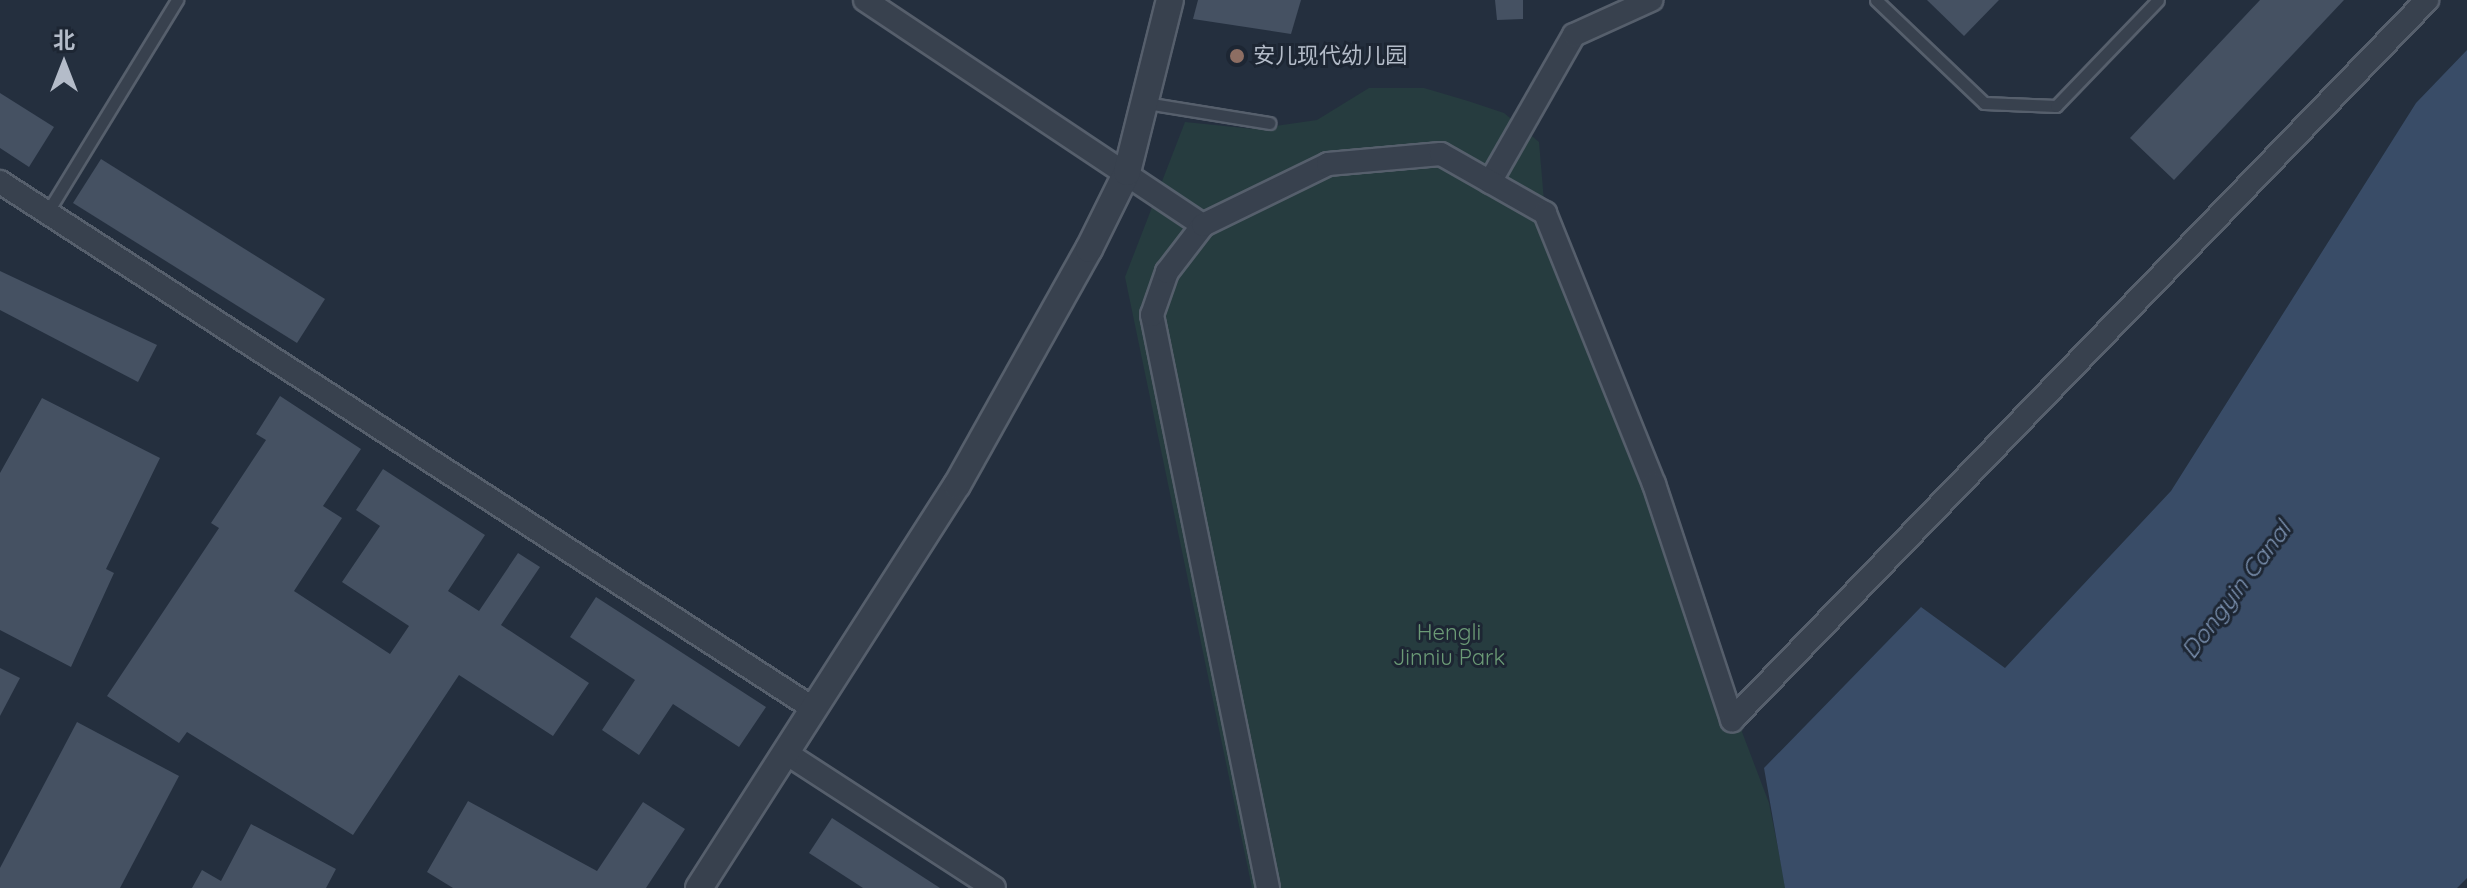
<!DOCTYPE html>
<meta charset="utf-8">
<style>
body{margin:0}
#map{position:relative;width:2467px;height:888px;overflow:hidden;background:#242f3e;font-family:Quicksand,"Noto Sans SC",sans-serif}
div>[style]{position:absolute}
.green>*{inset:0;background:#263c3f}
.water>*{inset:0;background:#394c67}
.building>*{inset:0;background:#455162}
.roads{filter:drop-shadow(2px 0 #565f6c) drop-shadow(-2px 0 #565f6c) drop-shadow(0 2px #565f6c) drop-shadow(0 -2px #565f6c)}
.service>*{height:11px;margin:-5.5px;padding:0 5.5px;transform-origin:5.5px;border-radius:5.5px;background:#38414e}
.minor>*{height:22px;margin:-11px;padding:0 11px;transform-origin:11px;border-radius:11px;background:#38414e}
.tertiary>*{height:26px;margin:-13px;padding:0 13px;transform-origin:13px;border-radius:13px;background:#38414e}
.dots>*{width:22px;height:22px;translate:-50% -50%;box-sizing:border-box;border:4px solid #1d2633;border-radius:50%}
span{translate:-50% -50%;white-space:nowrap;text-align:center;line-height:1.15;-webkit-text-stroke:6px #1d2633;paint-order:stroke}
.poi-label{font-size:22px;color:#b4bcc9}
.left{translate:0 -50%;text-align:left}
.park-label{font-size:22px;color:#6b9a76}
.water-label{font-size:24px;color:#7c92b1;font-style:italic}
.north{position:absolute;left:24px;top:24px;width:80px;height:80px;-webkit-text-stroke:6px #1d2633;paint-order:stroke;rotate:0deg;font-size:22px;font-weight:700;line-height:32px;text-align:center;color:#b4bcc9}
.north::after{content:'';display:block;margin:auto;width:28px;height:36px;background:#b4bcc9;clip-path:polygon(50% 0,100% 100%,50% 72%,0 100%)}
</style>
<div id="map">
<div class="green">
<i style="clip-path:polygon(1369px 88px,1424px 88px,1468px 101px,1504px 113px,1539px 142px,1545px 213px,1769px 803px,1786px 888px,1252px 888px,1125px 277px,1185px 122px,1254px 129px,1317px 120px)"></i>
</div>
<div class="water">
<i style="clip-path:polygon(2467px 50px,2467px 878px,2457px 888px,1785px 888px,1764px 768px,1921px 607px,2005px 668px,2171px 491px,2416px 103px)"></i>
</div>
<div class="building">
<i style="clip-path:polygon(1198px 0,1301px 0,1291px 34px,1193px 19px)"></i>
<i style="clip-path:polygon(1495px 0,1523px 0,1523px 19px,1497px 20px)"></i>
<i style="clip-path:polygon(1927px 0,1999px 0,1964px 36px)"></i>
<i style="clip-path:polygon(2260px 0,2344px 0,2174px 180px,2130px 138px)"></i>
<i style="clip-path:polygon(0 93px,54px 127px,29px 167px,0 148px)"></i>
<i style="clip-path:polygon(101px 159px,325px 299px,297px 343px,73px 203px)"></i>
<i style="clip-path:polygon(0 271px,157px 345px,138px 382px,0 310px)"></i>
<i style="clip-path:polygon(280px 396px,361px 449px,323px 506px,342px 518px,294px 591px,390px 654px,409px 626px,342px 582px,380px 526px,356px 510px,383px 469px,485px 535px,448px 591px,479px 611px,518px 553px,540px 567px,501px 625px,589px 683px,553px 736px,459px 675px,353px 835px,187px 732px,179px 743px,107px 696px,219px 528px,211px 523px,266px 440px,256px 434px)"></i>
<i style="clip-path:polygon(42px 398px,160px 458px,106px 569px,114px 573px,71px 667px,0 630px,0 473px)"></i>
<i style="clip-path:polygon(596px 597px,766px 707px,739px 747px,673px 704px,639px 755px,602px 730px,635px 680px,570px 637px)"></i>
<i style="clip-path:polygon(0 668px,20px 678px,0 716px)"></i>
<i style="clip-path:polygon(77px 722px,179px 776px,120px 888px,0 888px,0 868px)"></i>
<i style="clip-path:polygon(468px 801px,597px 871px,643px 802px,685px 829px,646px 888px,453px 888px,427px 872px)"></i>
<i style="clip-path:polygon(832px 818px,940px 888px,863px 888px,809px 853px)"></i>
<i style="clip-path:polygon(251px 824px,336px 869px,326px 888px,192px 888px,202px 870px,221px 881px)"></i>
</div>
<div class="roads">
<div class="service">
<i style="left:1876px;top:0;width:149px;rotate:43.6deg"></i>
<i style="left:1984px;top:103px;width:72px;rotate:2.4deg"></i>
<i style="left:2056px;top:106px;width:147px;rotate:-46.1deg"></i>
<i style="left:1146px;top:103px;width:125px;rotate:9.2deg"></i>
<i style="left:47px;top:213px;width:250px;rotate:-58.6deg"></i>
</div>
<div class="minor">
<i style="left:865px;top:0;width:406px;rotate:33.7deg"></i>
<i style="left:0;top:182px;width:970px;rotate:32.92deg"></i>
<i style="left:1490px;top:182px;width:169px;rotate:-60.3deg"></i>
<i style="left:1574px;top:35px;width:85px;rotate:-24.4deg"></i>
<i style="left:786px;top:753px;width:248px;rotate:33deg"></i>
<i style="left:1268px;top:888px;width:585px;rotate:-101.44deg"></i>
<i style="left:1152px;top:315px;width:46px;rotate:-70.8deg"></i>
<i style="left:1167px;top:272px;width:59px;rotate:-52.5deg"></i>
<i style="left:1203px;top:225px;width:139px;rotate:-26deg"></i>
<i style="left:1328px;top:164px;width:113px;rotate:-5.1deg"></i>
<i style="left:1441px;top:154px;width:120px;rotate:29.6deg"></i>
<i style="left:1545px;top:213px;width:292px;rotate:68.1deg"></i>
<i style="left:1654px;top:484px;width:249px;rotate:71.7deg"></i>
<i style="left:1732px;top:720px;width:1001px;rotate:-46.01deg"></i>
</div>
<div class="tertiary">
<i style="left:699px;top:888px;width:479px;rotate:-57.4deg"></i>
<i style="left:957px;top:485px;width:270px;rotate:-60.8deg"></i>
<i style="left:1089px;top:249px;width:86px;rotate:-63.7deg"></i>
<i style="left:1127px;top:172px;width:177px;rotate:-76deg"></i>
</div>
</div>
<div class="dots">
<i style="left:1237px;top:56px;background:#8d6e63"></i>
</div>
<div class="poi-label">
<span class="left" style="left:1253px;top:56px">安儿现代幼儿园</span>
</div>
<div class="park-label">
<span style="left:1449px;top:645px">Hengli<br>Jinniu Park</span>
</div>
<div class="water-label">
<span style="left:2236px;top:590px;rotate:-53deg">Dongyin Canal</span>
</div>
<div class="north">北</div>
</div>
